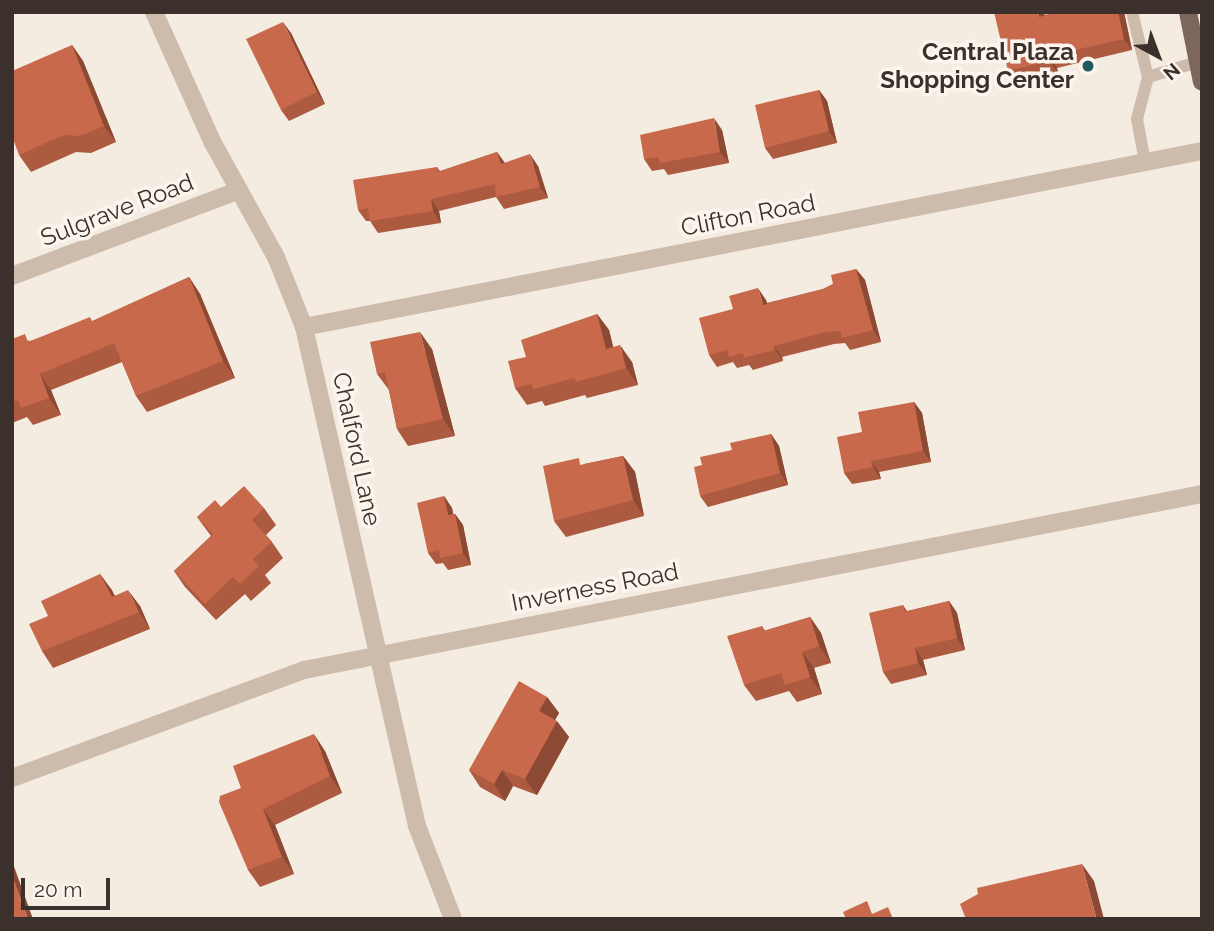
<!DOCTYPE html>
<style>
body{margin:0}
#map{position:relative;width:1214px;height:931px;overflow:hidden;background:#f4ebe1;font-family:Raleway,sans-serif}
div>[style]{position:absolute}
.service>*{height:12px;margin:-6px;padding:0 6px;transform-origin:6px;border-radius:6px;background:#cdbbac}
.minor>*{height:18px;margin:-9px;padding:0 9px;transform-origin:9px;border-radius:9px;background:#cdbbac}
.primary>*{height:18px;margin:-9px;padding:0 9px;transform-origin:9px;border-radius:9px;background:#7d675c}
.wall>*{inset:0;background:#ac5a40}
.shaded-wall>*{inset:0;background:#8c4a34}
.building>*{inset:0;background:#c8694b}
.dots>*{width:19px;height:19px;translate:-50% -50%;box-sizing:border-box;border:4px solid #fbf5ee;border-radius:50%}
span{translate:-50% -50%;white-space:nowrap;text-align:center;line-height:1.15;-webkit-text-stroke:7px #fbf5ee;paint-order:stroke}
.poi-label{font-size:24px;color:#3b302b;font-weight:700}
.right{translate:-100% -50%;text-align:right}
.street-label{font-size:24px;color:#3b302b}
.frame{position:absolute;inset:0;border:14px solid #3b302b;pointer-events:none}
.north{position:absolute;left:1123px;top:21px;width:70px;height:70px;-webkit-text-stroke:5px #fbf5ee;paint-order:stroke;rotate:139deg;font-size:19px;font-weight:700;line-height:28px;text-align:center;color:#3b302b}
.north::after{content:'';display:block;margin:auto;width:24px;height:32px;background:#3b302b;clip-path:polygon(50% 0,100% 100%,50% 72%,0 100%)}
.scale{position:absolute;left:21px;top:878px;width:89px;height:32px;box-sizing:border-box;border:4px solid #3b302b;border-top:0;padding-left:9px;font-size:21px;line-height:24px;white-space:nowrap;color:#3b302b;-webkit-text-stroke:5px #fbf5ee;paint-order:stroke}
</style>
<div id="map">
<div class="service">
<i style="left:1132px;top:12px;width:67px;rotate:76.2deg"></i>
<i style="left:1148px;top:77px;width:43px;rotate:104.7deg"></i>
<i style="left:1137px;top:119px;width:44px;rotate:79.5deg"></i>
<i style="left:1148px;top:77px;width:52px;rotate:-16.7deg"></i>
</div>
<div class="minor">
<i style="left:154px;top:12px;width:144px;rotate:65.8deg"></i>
<i style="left:213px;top:143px;width:130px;rotate:61.1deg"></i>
<i style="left:276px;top:257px;width:75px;rotate:68.2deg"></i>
<i style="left:304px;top:327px;width:512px;rotate:77.24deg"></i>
<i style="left:417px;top:826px;width:100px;rotate:68.8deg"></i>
<i style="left:12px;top:276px;width:243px;rotate:-20.7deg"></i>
<i style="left:304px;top:327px;width:915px;rotate:-11.09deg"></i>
<i style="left:12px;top:778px;width:311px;rotate:-20.3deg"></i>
<i style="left:304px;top:670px;width:915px;rotate:-11.09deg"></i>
</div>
<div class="primary">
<i style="left:1188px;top:12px;width:71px;rotate:78.7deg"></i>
</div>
<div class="wall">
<i style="clip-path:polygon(1059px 12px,1124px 12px,1132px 50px,1057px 68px,1058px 73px,1017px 83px,1008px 71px,1044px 15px)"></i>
<i style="clip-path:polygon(291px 33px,325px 104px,289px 121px,281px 110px)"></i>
<i style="clip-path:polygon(72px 45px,83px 61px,116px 142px,91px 153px,76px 152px,31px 172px,19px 155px)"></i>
<i style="clip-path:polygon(819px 90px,827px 101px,837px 143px,773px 159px,765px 148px)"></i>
<i style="clip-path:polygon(722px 130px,729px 163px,668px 175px,664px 169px,652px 171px,644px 159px)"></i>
<i style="clip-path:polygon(497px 152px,505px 163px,538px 166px,548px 198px,504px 209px,496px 197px,439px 211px,441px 223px,378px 233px,370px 221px,366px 221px,358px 210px,437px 167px,440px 171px)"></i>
<i style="clip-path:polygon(856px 269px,865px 280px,881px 342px,850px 350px,845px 343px,834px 344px,782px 357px,783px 361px,753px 370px,749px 365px,737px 368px,733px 362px,717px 367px,709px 355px,766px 300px,767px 303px,823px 289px,833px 284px)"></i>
<i style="clip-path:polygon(189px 277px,200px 294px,235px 378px,147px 412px,136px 396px,122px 362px,51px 390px,61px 415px,33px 425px,27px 417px,12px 423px,12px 339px,30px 341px,93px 321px)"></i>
<i style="clip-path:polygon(597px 314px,609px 330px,613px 347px,632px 362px,638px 385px,587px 398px,585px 395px,545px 406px,542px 401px,527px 405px,515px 388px,526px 357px)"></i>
<i style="clip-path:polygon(432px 349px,455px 436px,408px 446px,397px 429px,389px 390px,377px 374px)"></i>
<i style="clip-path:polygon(914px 402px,922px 413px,931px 462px,879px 472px,881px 479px,852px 484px,844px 473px,862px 432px)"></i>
<i style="clip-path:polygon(771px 434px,779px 446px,788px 485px,708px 507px,700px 496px,702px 465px,732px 450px)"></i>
<i style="clip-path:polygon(623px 456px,635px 472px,644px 516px,566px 537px,554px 521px,584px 464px)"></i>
<i style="clip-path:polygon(444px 496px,452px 508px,453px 514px,455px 514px,463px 525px,471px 565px,448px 570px,443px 563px,436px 564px,428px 553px)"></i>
<i style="clip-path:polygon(221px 507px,264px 508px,276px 525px,266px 535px,272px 542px,283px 558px,265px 575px,271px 583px,251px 601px,245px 594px,216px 620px,185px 587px,174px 571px,211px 536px,197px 517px)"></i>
<i style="clip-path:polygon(100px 574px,115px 596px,140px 606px,150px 629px,53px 668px,42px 651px,48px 616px)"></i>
<i style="clip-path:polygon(949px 601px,957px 613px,965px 650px,923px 660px,927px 675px,891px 684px,883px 672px,903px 605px,907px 611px)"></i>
<i style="clip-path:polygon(810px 617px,821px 633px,831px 663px,814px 668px,822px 694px,797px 702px,789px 691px,756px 701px,744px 685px,762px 626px,765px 631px)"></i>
<i style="clip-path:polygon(547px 697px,559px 713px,555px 720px,569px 737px,537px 795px,513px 786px,505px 801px,480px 787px,469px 770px)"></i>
<i style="clip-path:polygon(325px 751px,342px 793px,275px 825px,294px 874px,260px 887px,248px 870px,241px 788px)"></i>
</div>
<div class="shaded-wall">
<i style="clip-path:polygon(1038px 12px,1044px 12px,1047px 29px,1039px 17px)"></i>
<i style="clip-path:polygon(1118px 12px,1124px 12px,1132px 50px,1124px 39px)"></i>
<i style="clip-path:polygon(283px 22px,291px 33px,325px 104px,317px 92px)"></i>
<i style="clip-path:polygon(72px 45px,83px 61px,116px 142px,104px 126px)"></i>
<i style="clip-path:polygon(1048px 56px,1057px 68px,1058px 73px,1049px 61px)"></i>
<i style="clip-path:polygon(819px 90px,827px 101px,837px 143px,829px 131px)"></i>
<i style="clip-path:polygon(714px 118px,722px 130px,729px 163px,720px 152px)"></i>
<i style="clip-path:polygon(497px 152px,505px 164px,501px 164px)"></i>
<i style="clip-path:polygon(530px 154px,538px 166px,548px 198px,540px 187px)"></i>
<i style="clip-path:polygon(431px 199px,439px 211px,441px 223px,433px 211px)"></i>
<i style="clip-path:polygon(856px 269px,865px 280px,881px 342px,873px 330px)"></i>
<i style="clip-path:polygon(189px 277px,200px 294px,235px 378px,223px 361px)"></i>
<i style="clip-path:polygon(758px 288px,766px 300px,771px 316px,763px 305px)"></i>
<i style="clip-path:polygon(597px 314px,609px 330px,618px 366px,606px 349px)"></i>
<i style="clip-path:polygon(420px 332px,432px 349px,455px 436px,443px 419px)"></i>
<i style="clip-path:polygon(620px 345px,632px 362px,638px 385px,626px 368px)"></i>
<i style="clip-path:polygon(774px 346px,782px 357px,783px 361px,775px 350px)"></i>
<i style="clip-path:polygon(40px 374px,51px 390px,61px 415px,49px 398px)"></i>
<i style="clip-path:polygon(914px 402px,922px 413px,931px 462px,923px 451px)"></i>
<i style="clip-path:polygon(771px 434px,779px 446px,788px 485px,780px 473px)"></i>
<i style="clip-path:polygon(623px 456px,635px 472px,644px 516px,633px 500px)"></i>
<i style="clip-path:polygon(871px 461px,879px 472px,881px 479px,873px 467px)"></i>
<i style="clip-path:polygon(444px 496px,452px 508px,456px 527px,448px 515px)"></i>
<i style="clip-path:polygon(455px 514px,463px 525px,471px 565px,463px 553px)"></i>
<i style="clip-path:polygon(100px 574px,112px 590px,123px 614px,112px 597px)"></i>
<i style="clip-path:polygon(128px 590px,140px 606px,150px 629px,139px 612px)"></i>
<i style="clip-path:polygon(949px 601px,957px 613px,965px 650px,957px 638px)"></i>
<i style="clip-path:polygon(810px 617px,821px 633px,831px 663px,819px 646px)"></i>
<i style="clip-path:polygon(915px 648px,923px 660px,927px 675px,918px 663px)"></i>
<i style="clip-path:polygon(802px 652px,814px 668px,822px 694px,810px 677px)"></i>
<i style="clip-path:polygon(547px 697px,559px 713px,551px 727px,539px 711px)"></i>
<i style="clip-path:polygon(557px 721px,569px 737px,537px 795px,525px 779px)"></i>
<i style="clip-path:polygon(314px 734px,325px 751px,342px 793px,330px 776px)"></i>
<i style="clip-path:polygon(502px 770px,513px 786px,505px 801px,494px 784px)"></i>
<i style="clip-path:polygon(263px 809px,275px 825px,294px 874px,282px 857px)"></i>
<i style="clip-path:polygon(12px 861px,33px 919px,28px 919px,12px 876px)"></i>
<i style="clip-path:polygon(1082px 864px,1094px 881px,1104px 919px,1098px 919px,1096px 917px)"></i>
</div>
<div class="building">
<i style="clip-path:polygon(994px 12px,1038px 12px,1039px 17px,1059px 12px,1118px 12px,1124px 39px,1048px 56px,1049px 61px,1008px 71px)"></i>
<i style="clip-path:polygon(283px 22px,317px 92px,281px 110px,246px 39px)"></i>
<i style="clip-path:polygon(72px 45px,104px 126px,80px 136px,64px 135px,19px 155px,12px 136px,12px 71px)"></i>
<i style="clip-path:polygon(819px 90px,829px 131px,765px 148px,755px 105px)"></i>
<i style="clip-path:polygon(714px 118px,720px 152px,660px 163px,658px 157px,644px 159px,640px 135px)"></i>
<i style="clip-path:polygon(497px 152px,501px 164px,530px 154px,540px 187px,496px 197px,495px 184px,431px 199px,433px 211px,370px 221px,368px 208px,358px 210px,353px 180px,437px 167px,438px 172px)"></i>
<i style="clip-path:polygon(856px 269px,873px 330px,842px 338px,840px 331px,826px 332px,774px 346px,775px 350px,744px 358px,743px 353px,729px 357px,727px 350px,709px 355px,699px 318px,733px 309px,729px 296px,758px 288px,763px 305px,823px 289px,833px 284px,831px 275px)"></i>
<i style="clip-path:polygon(189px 277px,223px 361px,136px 396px,114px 343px,40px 374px,49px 398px,21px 408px,18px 400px,12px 402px,12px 339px,25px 334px,28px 342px,90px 317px,92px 321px)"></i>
<i style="clip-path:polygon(597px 314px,606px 349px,620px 345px,626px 368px,576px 382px,575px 378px,533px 389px,532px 384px,515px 388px,508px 361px,526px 357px,521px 340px)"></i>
<i style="clip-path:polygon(420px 332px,443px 419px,397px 429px,385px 372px,377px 374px,370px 342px)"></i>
<i style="clip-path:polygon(914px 402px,923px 451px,871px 461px,873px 467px,844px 473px,837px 437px,862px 432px,858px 412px)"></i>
<i style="clip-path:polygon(771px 434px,780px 473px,700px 496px,694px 467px,702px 465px,700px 457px,732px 450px,730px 443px)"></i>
<i style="clip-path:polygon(623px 456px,633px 500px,554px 521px,543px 466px,579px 458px,580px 465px)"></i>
<i style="clip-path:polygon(244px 486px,264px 508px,252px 520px,272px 542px,253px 559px,259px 566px,240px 584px,233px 577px,205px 604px,174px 571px,213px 534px,197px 517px,215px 500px,221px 507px)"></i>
<i style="clip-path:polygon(444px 496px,448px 515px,455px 514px,463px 553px,440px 558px,439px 550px,428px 553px,417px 503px)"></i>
<i style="clip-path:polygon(100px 574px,112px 597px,128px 590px,139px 612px,42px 651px,29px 624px,48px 616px,41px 601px)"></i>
<i style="clip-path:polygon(949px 601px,957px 638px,915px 648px,918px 663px,883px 672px,869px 613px,903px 605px,905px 612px)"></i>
<i style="clip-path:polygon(810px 617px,819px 646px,802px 652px,810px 677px,785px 685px,781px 673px,744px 685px,727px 636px,762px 626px,763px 631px)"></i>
<i style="clip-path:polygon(519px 681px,547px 697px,539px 711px,557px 721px,525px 779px,502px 770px,494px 784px,469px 770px)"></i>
<i style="clip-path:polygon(314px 734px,330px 776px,263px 809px,282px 857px,248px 870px,219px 802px,220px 796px,241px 788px,233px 766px)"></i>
<i style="clip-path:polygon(1082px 864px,1096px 917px,1088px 919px,966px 919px,960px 904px,978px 894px,977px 888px)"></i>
<i style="clip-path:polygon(12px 876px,28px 919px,12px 919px)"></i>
<i style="clip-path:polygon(867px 901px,872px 914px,888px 907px,893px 919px,846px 919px,843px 912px)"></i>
</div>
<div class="dots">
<i style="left:1088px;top:66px;background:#1f5a5e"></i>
</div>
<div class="poi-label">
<span class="right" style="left:1074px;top:66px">Central Plaza<br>Shopping Center</span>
</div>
<div class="street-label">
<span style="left:117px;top:210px;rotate:-21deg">Sulgrave Road</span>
<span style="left:748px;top:215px;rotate:-11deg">Clifton Road</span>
<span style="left:357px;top:449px;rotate:78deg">Chalford Lane</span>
<span style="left:595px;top:587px;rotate:-11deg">Inverness Road</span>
</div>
<div class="frame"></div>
<div class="north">N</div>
<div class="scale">20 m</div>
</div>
